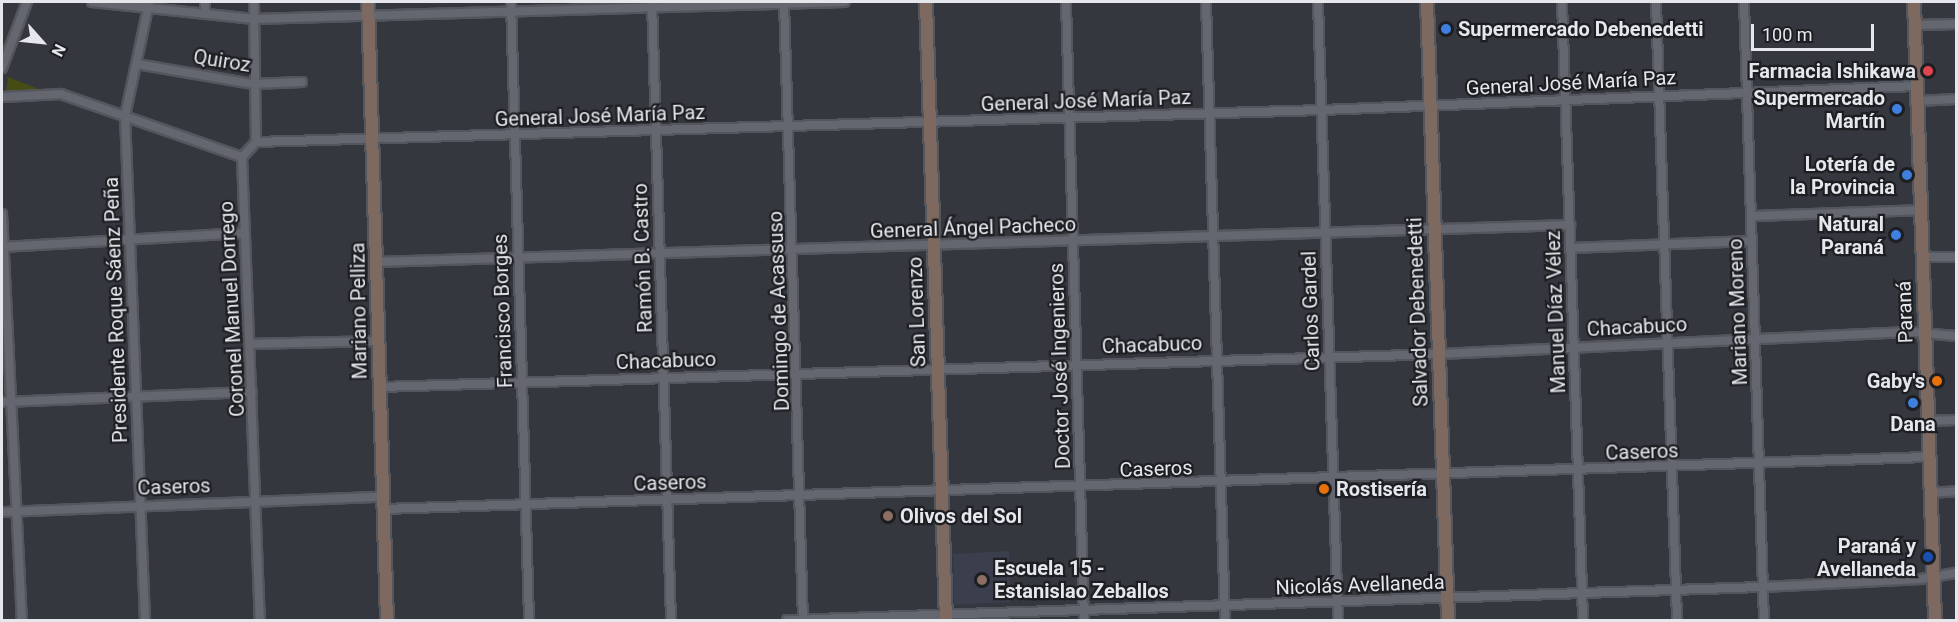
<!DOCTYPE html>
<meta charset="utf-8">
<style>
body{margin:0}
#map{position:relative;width:1958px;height:622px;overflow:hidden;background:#35373f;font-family:Roboto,sans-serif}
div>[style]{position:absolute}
.built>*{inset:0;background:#3b3e4d}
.green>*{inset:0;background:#474c14}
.roads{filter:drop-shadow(2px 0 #54565d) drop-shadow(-2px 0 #54565d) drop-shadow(0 2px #54565d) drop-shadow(0 -2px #54565d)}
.street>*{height:8px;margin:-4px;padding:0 4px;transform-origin:4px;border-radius:4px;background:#656770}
.secondary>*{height:12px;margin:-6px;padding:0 6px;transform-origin:6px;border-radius:6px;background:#7d695f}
.dots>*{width:16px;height:16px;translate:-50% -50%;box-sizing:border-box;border:3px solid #1d1e22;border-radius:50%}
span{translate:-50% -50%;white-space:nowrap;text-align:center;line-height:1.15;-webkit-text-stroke:4.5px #1d1e22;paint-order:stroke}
.poi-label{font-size:20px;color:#e5e7ec;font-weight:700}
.left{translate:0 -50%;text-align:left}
.right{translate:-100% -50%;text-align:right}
.street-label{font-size:20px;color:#e5e7ec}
.frame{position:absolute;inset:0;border:3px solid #e5e7ec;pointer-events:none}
.north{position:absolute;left:12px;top:12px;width:60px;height:60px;-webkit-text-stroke:4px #1d1e22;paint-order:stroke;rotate:117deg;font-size:16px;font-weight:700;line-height:24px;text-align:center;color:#e5e7ec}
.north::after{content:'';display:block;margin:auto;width:21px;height:27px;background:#e5e7ec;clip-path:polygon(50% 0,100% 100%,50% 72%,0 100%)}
.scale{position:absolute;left:1751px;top:24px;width:123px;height:27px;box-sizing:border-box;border:3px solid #e5e7ec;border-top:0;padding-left:8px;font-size:18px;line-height:21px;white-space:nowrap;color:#e5e7ec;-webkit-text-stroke:4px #1d1e22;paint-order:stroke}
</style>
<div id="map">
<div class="built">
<i style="clip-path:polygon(1009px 551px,1011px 602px,954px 605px,953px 554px)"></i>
</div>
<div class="green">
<i style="clip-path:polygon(8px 77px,44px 91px,6px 94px)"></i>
</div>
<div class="roads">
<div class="street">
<i style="left:92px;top:2px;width:163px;rotate:6deg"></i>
<i style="left:254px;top:19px;width:591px;rotate:-1.65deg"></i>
<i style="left:254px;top:2px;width:140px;rotate:89.2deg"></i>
<i style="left:256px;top:142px;width:21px;rotate:133deg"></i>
<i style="left:242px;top:157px;width:463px;rotate:87.8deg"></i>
<i style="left:511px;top:2px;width:618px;rotate:88.33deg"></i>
<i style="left:652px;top:2px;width:618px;rotate:88.24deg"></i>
<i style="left:784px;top:2px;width:618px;rotate:88.24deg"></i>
<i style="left:1066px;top:2px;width:618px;rotate:88.33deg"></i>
<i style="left:1206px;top:2px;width:618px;rotate:88.24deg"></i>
<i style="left:1318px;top:2px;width:618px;rotate:88.15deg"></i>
<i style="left:1562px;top:2px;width:618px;rotate:88.05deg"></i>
<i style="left:1656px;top:2px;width:618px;rotate:88.05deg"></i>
<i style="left:1744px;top:2px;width:618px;rotate:88.15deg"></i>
<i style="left:205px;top:14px;width:12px;rotate:-90deg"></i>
<i style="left:1915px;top:25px;width:41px;rotate:-1.4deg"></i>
<i style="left:137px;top:64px;width:118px;rotate:9.8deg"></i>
<i style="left:253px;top:84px;width:49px;rotate:-2.3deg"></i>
<i style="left:2px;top:68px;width:71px;rotate:-69.3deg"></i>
<i style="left:2px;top:97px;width:59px;rotate:-2.9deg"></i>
<i style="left:61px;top:94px;width:192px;rotate:19.2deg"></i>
<i style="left:1918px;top:101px;width:38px;rotate:-3deg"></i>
<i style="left:256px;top:142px;width:1066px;rotate:-1.72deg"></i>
<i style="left:1322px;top:110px;width:595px;rotate:-2.31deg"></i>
<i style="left:2px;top:214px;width:406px;rotate:87.2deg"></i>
<i style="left:1751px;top:216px;width:170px;rotate:-2deg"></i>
<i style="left:2px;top:247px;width:242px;rotate:-3.3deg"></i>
<i style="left:1570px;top:248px;width:182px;rotate:-2.2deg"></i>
<i style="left:1923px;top:257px;width:33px"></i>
<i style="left:377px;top:262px;width:1194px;rotate:-1.78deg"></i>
<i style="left:250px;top:344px;width:128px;rotate:-1.3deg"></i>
<i style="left:380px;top:387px;width:1061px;rotate:-1.78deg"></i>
<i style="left:1440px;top:354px;width:474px;rotate:-2.7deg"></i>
<i style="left:1913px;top:332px;width:43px;rotate:5.3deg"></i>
<i style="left:2px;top:402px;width:250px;rotate:-2.3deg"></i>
<i style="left:1928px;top:421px;width:28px;rotate:-2deg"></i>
<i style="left:1930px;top:493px;width:26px;rotate:-4deg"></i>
<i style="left:384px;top:509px;width:1546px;rotate:-1.93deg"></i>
<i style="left:2px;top:512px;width:381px;rotate:-2.3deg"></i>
<i style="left:145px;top:620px;width:504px;rotate:-92.27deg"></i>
<i style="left:125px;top:116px;width:116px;rotate:-78deg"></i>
<i style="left:787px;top:620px;width:977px;rotate:-1.94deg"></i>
<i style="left:1763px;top:587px;width:158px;rotate:-2.9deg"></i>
<i style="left:1921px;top:579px;width:36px;rotate:-10deg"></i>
</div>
<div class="secondary">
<i style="left:368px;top:2px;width:618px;rotate:88.24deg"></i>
<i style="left:926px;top:2px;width:618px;rotate:88.15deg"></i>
<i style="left:1427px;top:2px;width:618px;rotate:88.05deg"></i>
<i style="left:1914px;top:2px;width:618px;rotate:88.05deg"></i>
</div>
</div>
<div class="dots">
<i style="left:1446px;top:29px;background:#3f7fe0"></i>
<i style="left:1928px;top:71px;background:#e0444e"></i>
<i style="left:1897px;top:109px;background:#3f7fe0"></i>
<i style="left:1907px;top:175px;background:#3f7fe0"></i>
<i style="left:1896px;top:235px;background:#3f7fe0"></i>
<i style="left:1937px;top:381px;background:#e8710a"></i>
<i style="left:1913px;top:403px;background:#3f7fe0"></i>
<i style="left:1324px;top:489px;background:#e8710a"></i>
<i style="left:888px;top:516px;background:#8d6e63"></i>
<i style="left:1928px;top:557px;background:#1a4fb4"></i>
<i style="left:982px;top:580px;background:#8d6e63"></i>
</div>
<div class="poi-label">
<span class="left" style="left:1458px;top:29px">Supermercado Debenedetti</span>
<span class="right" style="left:1916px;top:71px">Farmacia Ishikawa</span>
<span class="right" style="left:1885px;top:110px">Supermercado<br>Martín</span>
<span class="right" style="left:1895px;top:176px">Lotería de<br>la Provincia</span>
<span class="right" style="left:1884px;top:236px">Natural<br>Paraná</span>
<span class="right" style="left:1925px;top:381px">Gaby's</span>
<span style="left:1913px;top:424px">Dana</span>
<span class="left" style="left:1336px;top:489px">Rostisería</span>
<span class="left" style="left:900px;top:516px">Olivos del Sol</span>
<span class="right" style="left:1916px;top:558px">Paraná y<br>Avellaneda</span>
<span class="left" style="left:994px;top:580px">Escuela 15 -<br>Estanislao Zeballos</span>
</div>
<div class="street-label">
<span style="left:222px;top:61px;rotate:9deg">Quiroz</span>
<span style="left:1571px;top:83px;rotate:-3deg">General José María Paz</span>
<span style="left:1086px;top:101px;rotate:-2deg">General José María Paz</span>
<span style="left:600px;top:116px;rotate:-2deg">General José María Paz</span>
<span style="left:973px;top:228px;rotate:-2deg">General Ángel Pacheco</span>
<span style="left:643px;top:258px;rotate:-92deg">Ramón B. Castro</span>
<span style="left:232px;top:309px;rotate:-93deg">Coronel Manuel Dorrego</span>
<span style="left:116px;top:310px;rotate:-92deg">Presidente Roque Sáenz Peña</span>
<span style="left:359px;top:311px;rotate:-91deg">Mariano Pelliza</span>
<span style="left:503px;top:311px;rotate:-92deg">Francisco Borges</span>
<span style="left:779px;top:311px;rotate:-92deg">Domingo de Acassuso</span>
<span style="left:1311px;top:311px;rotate:-92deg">Carlos Gardel</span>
<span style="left:917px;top:312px;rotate:-92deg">San Lorenzo</span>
<span style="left:1418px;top:312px;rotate:-92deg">Salvador Debenedetti</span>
<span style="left:1556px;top:312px;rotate:-92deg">Manuel Díaz Vélez</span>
<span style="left:1738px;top:312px;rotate:-92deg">Mariano Moreno</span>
<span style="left:1905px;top:312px;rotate:-92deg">Paraná</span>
<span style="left:1637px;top:327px;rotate:-3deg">Chacabuco</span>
<span style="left:1152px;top:345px;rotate:-2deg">Chacabuco</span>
<span style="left:666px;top:361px;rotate:-2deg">Chacabuco</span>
<span style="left:1060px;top:366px;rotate:-92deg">Doctor José Ingenieros</span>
<span style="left:1642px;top:452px;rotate:-2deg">Caseros</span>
<span style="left:1156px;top:469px;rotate:-2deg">Caseros</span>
<span style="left:670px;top:483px;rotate:-2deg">Caseros</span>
<span style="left:174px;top:487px;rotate:-2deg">Caseros</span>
<span style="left:1360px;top:585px;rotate:-2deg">Nicolás Avellaneda</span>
</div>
<div class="frame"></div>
<div class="north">N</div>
<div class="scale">100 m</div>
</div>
